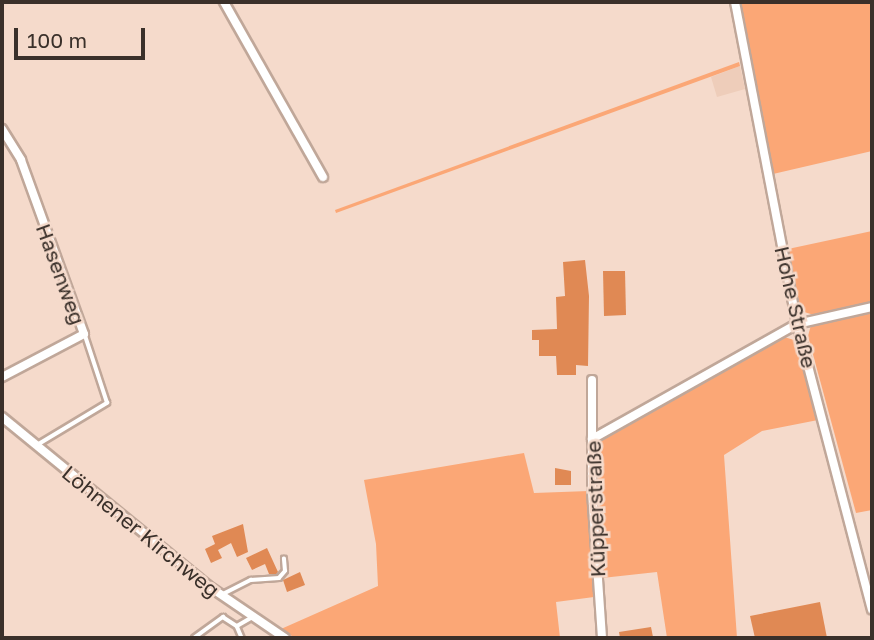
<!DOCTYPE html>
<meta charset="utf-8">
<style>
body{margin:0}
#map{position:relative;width:874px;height:640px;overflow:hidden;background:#f5dacb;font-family:"Golos Text",sans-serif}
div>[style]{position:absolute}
.built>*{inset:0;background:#eecdba}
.green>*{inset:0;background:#fba776}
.building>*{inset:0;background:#e08954}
.roads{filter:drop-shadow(2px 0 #c0a799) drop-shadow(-2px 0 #c0a799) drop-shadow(0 2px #c0a799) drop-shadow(0 -2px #c0a799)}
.service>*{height:3.5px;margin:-1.75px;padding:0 1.75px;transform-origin:1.75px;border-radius:1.75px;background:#fff}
.minor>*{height:8px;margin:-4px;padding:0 4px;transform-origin:4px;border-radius:4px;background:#fff}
span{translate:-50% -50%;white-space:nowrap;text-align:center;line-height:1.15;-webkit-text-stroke:5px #f5dacb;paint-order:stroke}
.street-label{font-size:21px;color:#3a302a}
.frame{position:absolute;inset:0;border:4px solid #3a302a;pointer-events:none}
.scale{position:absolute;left:14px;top:28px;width:131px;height:32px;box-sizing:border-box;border:4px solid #3a302a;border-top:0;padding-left:9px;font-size:21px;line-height:24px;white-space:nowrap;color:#3a302a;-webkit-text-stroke:5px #f5dacb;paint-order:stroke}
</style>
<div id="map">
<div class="built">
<i style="clip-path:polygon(740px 66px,745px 89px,717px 97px,711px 77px)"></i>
</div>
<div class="green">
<i style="clip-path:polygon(739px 2px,872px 2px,872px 151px,773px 174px)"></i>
<i style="clip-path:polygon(739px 62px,740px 66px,336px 213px,335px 210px)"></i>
<i style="clip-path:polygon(872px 231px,872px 302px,814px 315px,801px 311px,788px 249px)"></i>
<i style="clip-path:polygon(872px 312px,872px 510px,856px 513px,808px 336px,811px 325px)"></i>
<i style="clip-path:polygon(784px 337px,794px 340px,818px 420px,762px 431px,724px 455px,737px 638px,667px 638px,657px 572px,602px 578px,597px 448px,601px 440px)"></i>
<i style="clip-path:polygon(524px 453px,534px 493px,589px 491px,594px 597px,556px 602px,560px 638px,295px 638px,281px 629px,378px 586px,376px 544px,364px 480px)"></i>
</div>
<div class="building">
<i style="clip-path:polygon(585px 260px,589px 296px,588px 366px,576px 365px,576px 375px,557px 375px,556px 356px,539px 356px,539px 340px,532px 340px,532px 330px,557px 329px,556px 297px,565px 296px,563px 262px)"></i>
<i style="clip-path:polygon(603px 271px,625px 271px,626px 315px,604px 316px)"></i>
<i style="clip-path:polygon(555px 468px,571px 471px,571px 485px,555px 485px)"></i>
<i style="clip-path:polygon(243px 524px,248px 552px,237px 557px,231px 543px,218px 550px,222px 558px,211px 563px,205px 549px,215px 544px,212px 536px)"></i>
<i style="clip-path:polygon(267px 548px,278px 572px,277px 574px,269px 574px,265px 564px,252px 570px,246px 558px)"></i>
<i style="clip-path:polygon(300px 572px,305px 585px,287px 592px,283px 580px)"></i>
<i style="clip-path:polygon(820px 602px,827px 638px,755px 638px,750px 616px)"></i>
<i style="clip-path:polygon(651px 627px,653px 637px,620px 638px,619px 632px)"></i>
</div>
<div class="roads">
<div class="service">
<i style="left:37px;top:445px;width:82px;rotate:-31deg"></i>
<i style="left:107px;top:403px;width:71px;rotate:-108.2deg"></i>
<i style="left:223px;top:594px;width:31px;rotate:-27deg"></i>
<i style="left:251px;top:580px;width:28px;rotate:-4deg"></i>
<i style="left:279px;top:578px;width:9px;rotate:-49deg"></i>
<i style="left:285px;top:571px;width:12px;rotate:-95deg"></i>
<i style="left:237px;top:626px;width:13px;rotate:67deg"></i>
<i style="left:194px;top:638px;width:36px;rotate:-36deg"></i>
<i style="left:223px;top:617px;width:17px;rotate:33deg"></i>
<i style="left:237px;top:626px;width:16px;rotate:-30deg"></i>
</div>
<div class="minor">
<i style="left:224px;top:2px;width:201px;rotate:60.5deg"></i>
<i style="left:735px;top:2px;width:328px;rotate:79.1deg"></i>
<i style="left:797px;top:324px;width:295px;rotate:75.3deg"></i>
<i style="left:2px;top:129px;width:36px;rotate:58deg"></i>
<i style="left:21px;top:160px;width:185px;rotate:70.1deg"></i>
<i style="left:84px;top:334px;width:93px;rotate:152.3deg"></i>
<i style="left:592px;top:380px;width:111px;rotate:90deg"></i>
<i style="left:592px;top:491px;width:147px;rotate:86.1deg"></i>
<i style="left:2px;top:417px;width:265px;rotate:39.3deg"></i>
<i style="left:207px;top:585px;width:94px;rotate:34.2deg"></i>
<i style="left:592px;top:439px;width:235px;rotate:-29.3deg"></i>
<i style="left:797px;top:324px;width:77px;rotate:-12.8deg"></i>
</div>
</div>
<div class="street-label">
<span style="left:61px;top:274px;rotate:70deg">Hasenweg</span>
<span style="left:796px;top:307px;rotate:77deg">Hohe Straße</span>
<span style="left:595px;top:509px;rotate:-92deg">Küpperstraße</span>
<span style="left:141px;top:531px;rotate:39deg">Löhnener Kirchweg</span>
</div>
<div class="frame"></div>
<div class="scale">100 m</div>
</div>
